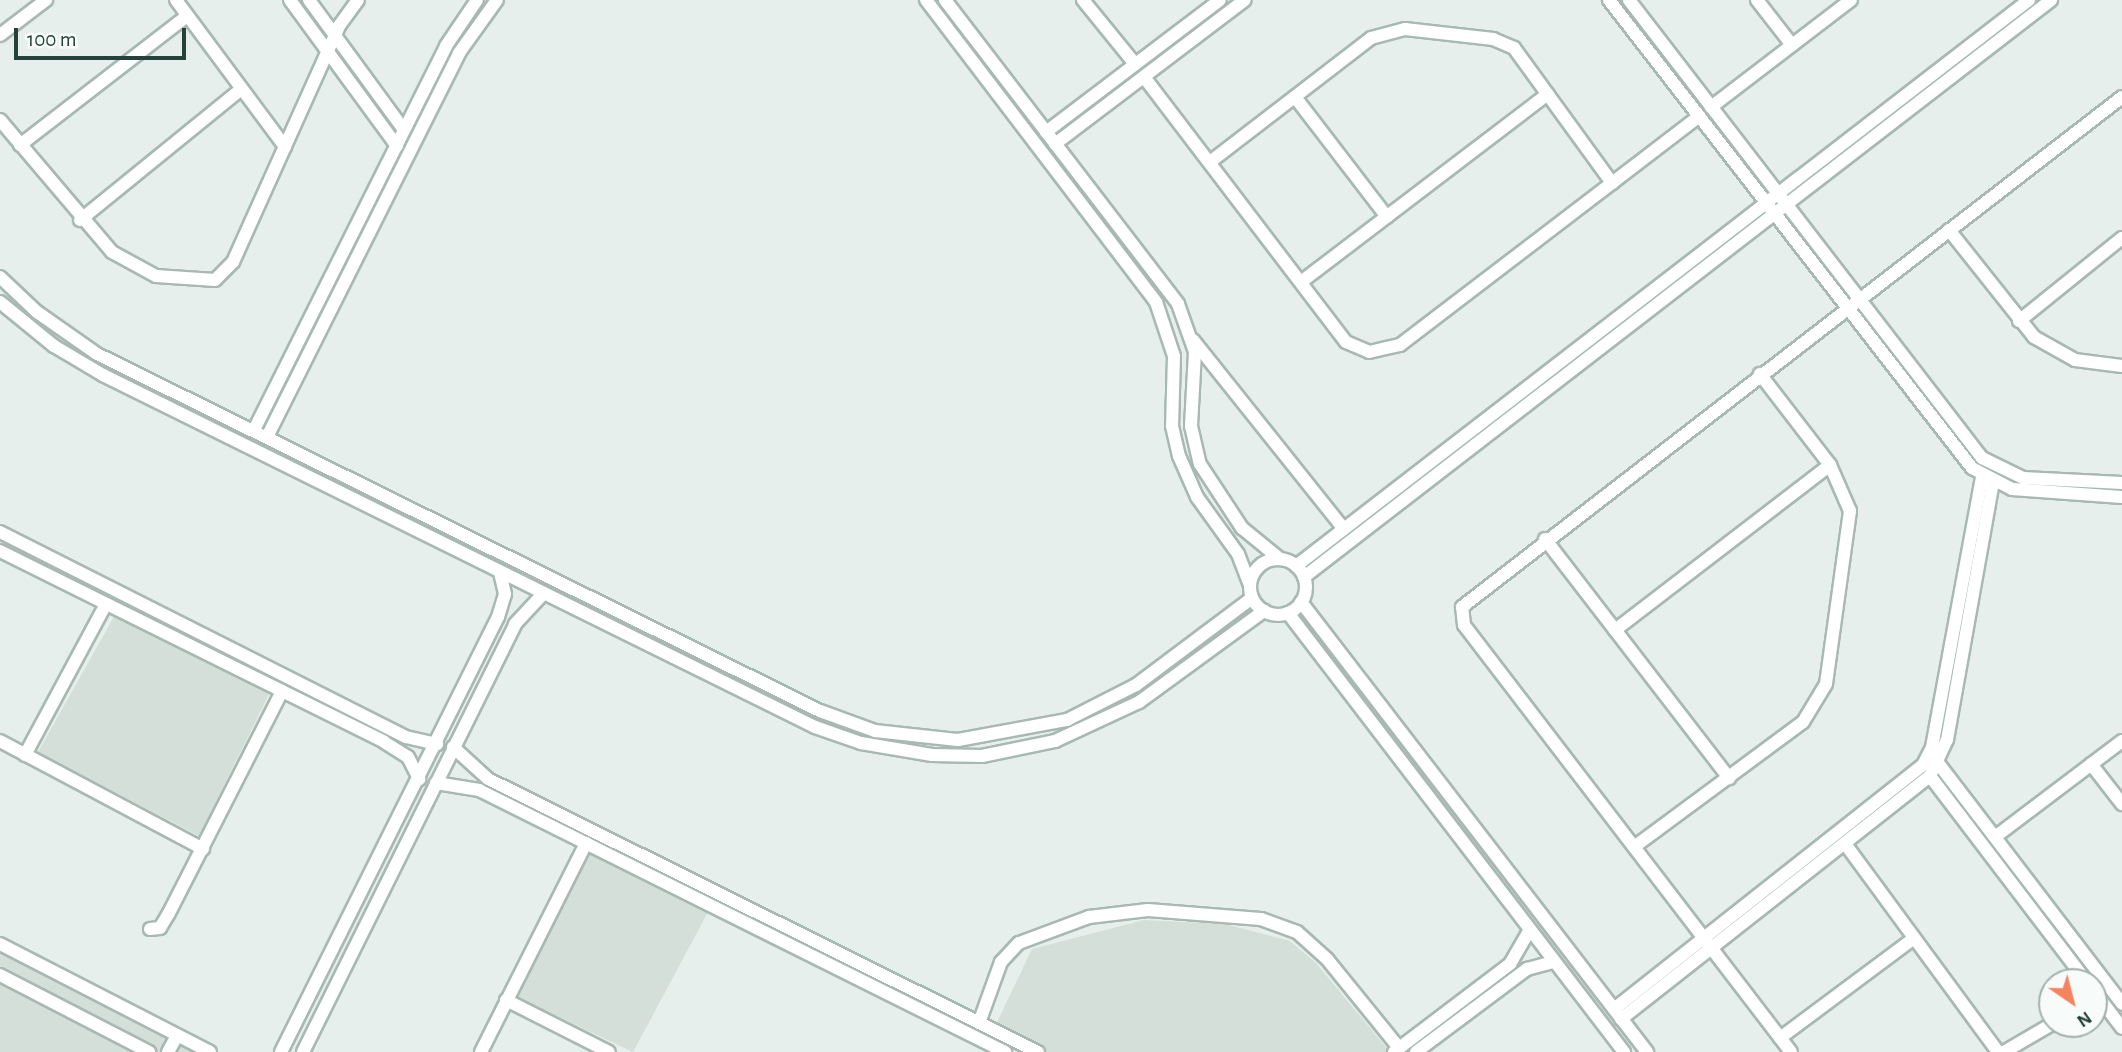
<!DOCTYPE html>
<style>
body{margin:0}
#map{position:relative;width:2122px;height:1052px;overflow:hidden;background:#e6efeb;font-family:"Alegreya Sans",sans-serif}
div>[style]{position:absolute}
.built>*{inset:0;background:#d4dfda}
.roads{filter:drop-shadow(2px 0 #a8b8b2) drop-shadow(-2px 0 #a8b8b2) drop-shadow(0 2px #a8b8b2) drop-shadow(0 -2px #a8b8b2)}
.minor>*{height:12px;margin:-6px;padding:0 6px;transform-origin:6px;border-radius:6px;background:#fff}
.minor>.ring{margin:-6px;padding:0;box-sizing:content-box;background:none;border:12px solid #fff;border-radius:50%}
span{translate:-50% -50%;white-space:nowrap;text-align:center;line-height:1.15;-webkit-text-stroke:5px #f7fbf9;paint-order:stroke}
.north{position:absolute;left:2038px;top:968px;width:70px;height:70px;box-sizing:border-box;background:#f7fbf9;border:2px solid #a3b1ad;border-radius:50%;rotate:145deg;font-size:19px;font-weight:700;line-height:28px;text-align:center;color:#24423a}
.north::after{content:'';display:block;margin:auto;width:24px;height:32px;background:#f4845f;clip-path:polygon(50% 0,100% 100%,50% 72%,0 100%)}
.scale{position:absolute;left:14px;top:28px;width:172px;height:32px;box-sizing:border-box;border:4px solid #24423a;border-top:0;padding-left:9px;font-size:21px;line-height:24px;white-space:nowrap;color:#24423a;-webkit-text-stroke:5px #f7fbf9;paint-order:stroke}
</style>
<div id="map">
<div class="built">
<i style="clip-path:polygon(121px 604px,276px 680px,199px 836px,38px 752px)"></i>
<i style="clip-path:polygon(591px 838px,715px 899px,633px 1052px,516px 997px)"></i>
<i style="clip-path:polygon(1144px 920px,1225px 924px,1290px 941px,1316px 963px,1390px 1052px,1024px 1052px,991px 1035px,1032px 949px)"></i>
<i style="clip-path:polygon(0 953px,196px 1052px,0 1052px)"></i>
</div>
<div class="roads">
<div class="minor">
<i style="left:176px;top:0;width:183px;rotate:53.4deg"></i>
<i style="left:290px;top:0;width:181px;rotate:53.8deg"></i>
<i style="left:309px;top:0;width:161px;rotate:53.8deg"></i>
<i style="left:926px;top:0;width:380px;rotate:52.7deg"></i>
<i style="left:1156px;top:302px;width:57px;rotate:71.6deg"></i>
<i style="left:1174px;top:356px;width:70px;rotate:91.6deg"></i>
<i style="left:1172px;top:426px;width:31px;rotate:77deg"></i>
<i style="left:1179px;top:456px;width:45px;rotate:66.3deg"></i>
<i style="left:1197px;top:497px;width:70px;rotate:54.3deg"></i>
<i style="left:1238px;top:554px;width:33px;rotate:69deg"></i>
<i style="left:945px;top:0;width:383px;rotate:52.5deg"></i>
<i style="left:1178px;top:304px;width:51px;rotate:70.5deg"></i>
<i style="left:1195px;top:352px;width:74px;rotate:93.1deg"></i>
<i style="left:1191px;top:426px;width:39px;rotate:77deg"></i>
<i style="left:1200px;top:464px;width:77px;rotate:56.7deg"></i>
<i style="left:1242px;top:528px;width:49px;rotate:39.2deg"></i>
<i style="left:1083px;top:0;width:82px;rotate:50.9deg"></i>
<i style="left:1609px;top:0;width:592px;rotate:52.2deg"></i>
<i style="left:1972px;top:468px;width:45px;rotate:27.7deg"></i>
<i style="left:2012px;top:489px;width:110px;rotate:4.2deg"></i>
<i style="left:1629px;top:0;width:578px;rotate:52.38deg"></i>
<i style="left:1982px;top:458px;width:46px;rotate:26deg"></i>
<i style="left:2023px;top:478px;width:99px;rotate:2.9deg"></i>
<i style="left:1757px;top:0;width:57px;rotate:52.1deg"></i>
<i style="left:0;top:35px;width:58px;rotate:-37.3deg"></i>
<i style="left:1144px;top:77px;width:333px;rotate:52.7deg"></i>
<i style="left:1346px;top:342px;width:25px;rotate:23deg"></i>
<i style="left:1369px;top:352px;width:32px;rotate:-13deg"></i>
<i style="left:1400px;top:345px;width:377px;rotate:-37.4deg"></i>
<i style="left:1295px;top:97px;width:151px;rotate:52.5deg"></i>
<i style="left:1711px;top:107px;width:176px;rotate:-37.4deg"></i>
<i style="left:0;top:120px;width:173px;rotate:49.7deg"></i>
<i style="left:112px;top:252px;width:50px;rotate:28.6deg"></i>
<i style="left:156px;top:276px;width:59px;rotate:3.9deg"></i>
<i style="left:215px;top:280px;width:25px;rotate:-45deg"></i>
<i style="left:233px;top:262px;width:259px;rotate:-65.8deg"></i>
<i style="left:339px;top:26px;width:32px;rotate:-54deg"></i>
<i style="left:1046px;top:132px;width:218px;rotate:-37.2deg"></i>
<i style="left:1055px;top:144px;width:238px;rotate:-37.2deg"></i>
<i style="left:20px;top:145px;width:211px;rotate:-37.7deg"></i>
<i style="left:1210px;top:162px;width:203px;rotate:-37.6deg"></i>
<i style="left:1371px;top:38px;width:35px;rotate:-15deg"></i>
<i style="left:1405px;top:29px;width:89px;rotate:6.5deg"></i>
<i style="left:1493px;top:39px;width:23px;rotate:23deg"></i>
<i style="left:1514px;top:48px;width:167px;rotate:54deg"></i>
<i style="left:80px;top:220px;width:208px;rotate:-39.1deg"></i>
<i style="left:1949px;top:230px;width:137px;rotate:51.5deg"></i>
<i style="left:2034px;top:337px;width:47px;rotate:29.3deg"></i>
<i style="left:2075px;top:360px;width:47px;rotate:7.3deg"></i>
<i style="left:0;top:277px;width:51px;rotate:43.4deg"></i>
<i style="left:37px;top:312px;width:73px;rotate:35deg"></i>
<i style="left:97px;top:354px;width:806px;rotate:26.28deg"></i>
<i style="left:820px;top:711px;width:59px;rotate:20deg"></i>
<i style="left:875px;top:731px;width:83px;rotate:6.2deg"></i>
<i style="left:958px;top:740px;width:111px;rotate:-10.4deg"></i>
<i style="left:1067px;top:720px;width:77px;rotate:-26.9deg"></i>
<i style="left:1136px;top:685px;width:145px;rotate:-36.9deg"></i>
<i style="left:1301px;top:282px;width:310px;rotate:-37.3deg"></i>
<i style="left:0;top:302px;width:70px;rotate:39.2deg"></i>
<i style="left:54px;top:346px;width:57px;rotate:30.6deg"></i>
<i style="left:103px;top:375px;width:794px;rotate:26.31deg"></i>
<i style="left:815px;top:727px;width:49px;rotate:19.2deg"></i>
<i style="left:861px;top:743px;width:72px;rotate:9.6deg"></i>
<i style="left:932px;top:755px;width:50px;rotate:1.1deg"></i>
<i style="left:982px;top:756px;width:75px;rotate:-11.6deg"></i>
<i style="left:1055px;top:741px;width:93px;rotate:-24.9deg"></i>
<i style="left:1139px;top:702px;width:155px;rotate:-36.1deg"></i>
<i style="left:2019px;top:321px;width:132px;rotate:-38.9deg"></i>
<i style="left:1193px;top:340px;width:242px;rotate:51.4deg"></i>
<i style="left:254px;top:430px;width:429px;rotate:-63.4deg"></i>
<i style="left:446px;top:46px;width:55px;rotate:-56deg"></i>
<i style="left:267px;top:437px;width:429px;rotate:-63.4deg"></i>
<i style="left:459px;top:53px;width:65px;rotate:-54.4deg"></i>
<i style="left:0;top:532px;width:455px;rotate:26.8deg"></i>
<i style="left:406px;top:737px;width:32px;rotate:13deg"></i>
<i style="left:1545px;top:539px;width:302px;rotate:52.4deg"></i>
<i style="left:0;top:551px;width:429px;rotate:26.4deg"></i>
<i style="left:384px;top:742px;width:28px;rotate:32deg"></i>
<i style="left:408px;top:757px;width:25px;rotate:63deg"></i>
<i class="ring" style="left:1250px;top:559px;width:44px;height:44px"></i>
<i style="left:1296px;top:566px;width:926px;rotate:-37.67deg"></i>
<i style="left:1304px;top:577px;width:944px;rotate:-37.68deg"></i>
<i style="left:1301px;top:602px;width:568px;rotate:52.44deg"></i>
<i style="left:1288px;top:613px;width:553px;rotate:52.57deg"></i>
<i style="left:1615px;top:630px;width:271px;rotate:-37.5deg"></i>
<i style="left:0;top:741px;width:230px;rotate:28deg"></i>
<i style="left:453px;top:747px;width:47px;rotate:42.4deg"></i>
<i style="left:488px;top:779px;width:614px;rotate:26.4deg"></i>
<i style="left:25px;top:755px;width:171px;rotate:-61.8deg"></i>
<i style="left:1938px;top:763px;width:303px;rotate:52.6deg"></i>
<i style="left:2091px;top:764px;width:51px;rotate:52.2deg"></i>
<i style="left:1930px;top:776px;width:259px;rotate:52.7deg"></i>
<i style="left:436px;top:783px;width:44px;rotate:9.2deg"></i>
<i style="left:479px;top:790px;width:588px;rotate:26.48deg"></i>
<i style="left:1995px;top:837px;width:159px;rotate:-37.1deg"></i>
<i style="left:1846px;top:845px;width:257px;rotate:53.7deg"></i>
<i style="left:1634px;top:847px;width:210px;rotate:-36.5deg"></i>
<i style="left:1803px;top:722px;width:44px;rotate:-58.8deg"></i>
<i style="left:1826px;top:684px;width:175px;rotate:-82.1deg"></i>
<i style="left:1850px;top:511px;width:50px;rotate:-113.5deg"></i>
<i style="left:1830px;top:465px;width:115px;rotate:-127.6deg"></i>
<i style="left:150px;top:929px;width:10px;rotate:-6deg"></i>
<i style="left:160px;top:928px;width:17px;rotate:-59deg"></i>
<i style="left:169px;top:913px;width:249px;rotate:-63deg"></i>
<i style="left:0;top:944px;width:236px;rotate:27.2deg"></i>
<i style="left:0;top:975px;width:168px;rotate:27.3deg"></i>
<i style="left:2094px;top:991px;width:46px;rotate:52.9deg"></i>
<i style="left:506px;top:1000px;width:115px;rotate:26.8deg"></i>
<i style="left:1614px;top:1009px;width:394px;rotate:-38.3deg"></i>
<i style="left:1923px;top:765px;width:20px;rotate:-63deg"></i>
<i style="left:1932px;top:747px;width:276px;rotate:-79.5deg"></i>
<i style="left:1621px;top:1019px;width:393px;rotate:-38.2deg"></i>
<i style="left:1930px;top:776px;width:40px;rotate:-65deg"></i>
<i style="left:1947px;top:740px;width:261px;rotate:-79.9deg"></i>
<i style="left:979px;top:1023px;width:65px;rotate:-70.2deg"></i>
<i style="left:1001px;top:962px;width:26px;rotate:-47deg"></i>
<i style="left:1019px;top:943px;width:75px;rotate:-20.4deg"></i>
<i style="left:1089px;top:917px;width:59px;rotate:-6.8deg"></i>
<i style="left:1148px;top:910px;width:113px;rotate:4.6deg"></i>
<i style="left:1261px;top:919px;width:38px;rotate:20deg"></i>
<i style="left:1297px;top:932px;width:40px;rotate:42deg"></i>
<i style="left:1327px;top:959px;width:114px;rotate:51deg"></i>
<i style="left:1780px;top:1038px;width:167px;rotate:-36.7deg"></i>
<i style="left:168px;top:1052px;width:18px;rotate:-61deg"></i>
<i style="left:281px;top:1052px;width:486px;rotate:-63.5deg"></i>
<i style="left:498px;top:617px;width:24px;rotate:-73deg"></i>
<i style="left:505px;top:594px;width:23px;rotate:-103deg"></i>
<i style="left:303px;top:1052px;width:478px;rotate:-63.6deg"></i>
<i style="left:515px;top:624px;width:41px;rotate:-47deg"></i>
<i style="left:481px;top:1052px;width:234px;rotate:-63.3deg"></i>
<i style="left:1394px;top:1052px;width:146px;rotate:-37.2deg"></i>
<i style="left:1510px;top:964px;width:39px;rotate:-60deg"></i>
<i style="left:1416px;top:1052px;width:139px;rotate:-36.8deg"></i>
<i style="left:1527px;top:969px;width:27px;rotate:-15deg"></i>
<i style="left:1791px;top:1052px;width:538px;rotate:-127.45deg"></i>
<i style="left:1464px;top:625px;width:18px;rotate:-96deg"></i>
<i style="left:1462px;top:607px;width:834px;rotate:-37.69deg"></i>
<i style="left:2004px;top:1052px;width:56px;rotate:-30.3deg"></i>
</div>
</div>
<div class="north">N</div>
<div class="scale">100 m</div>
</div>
